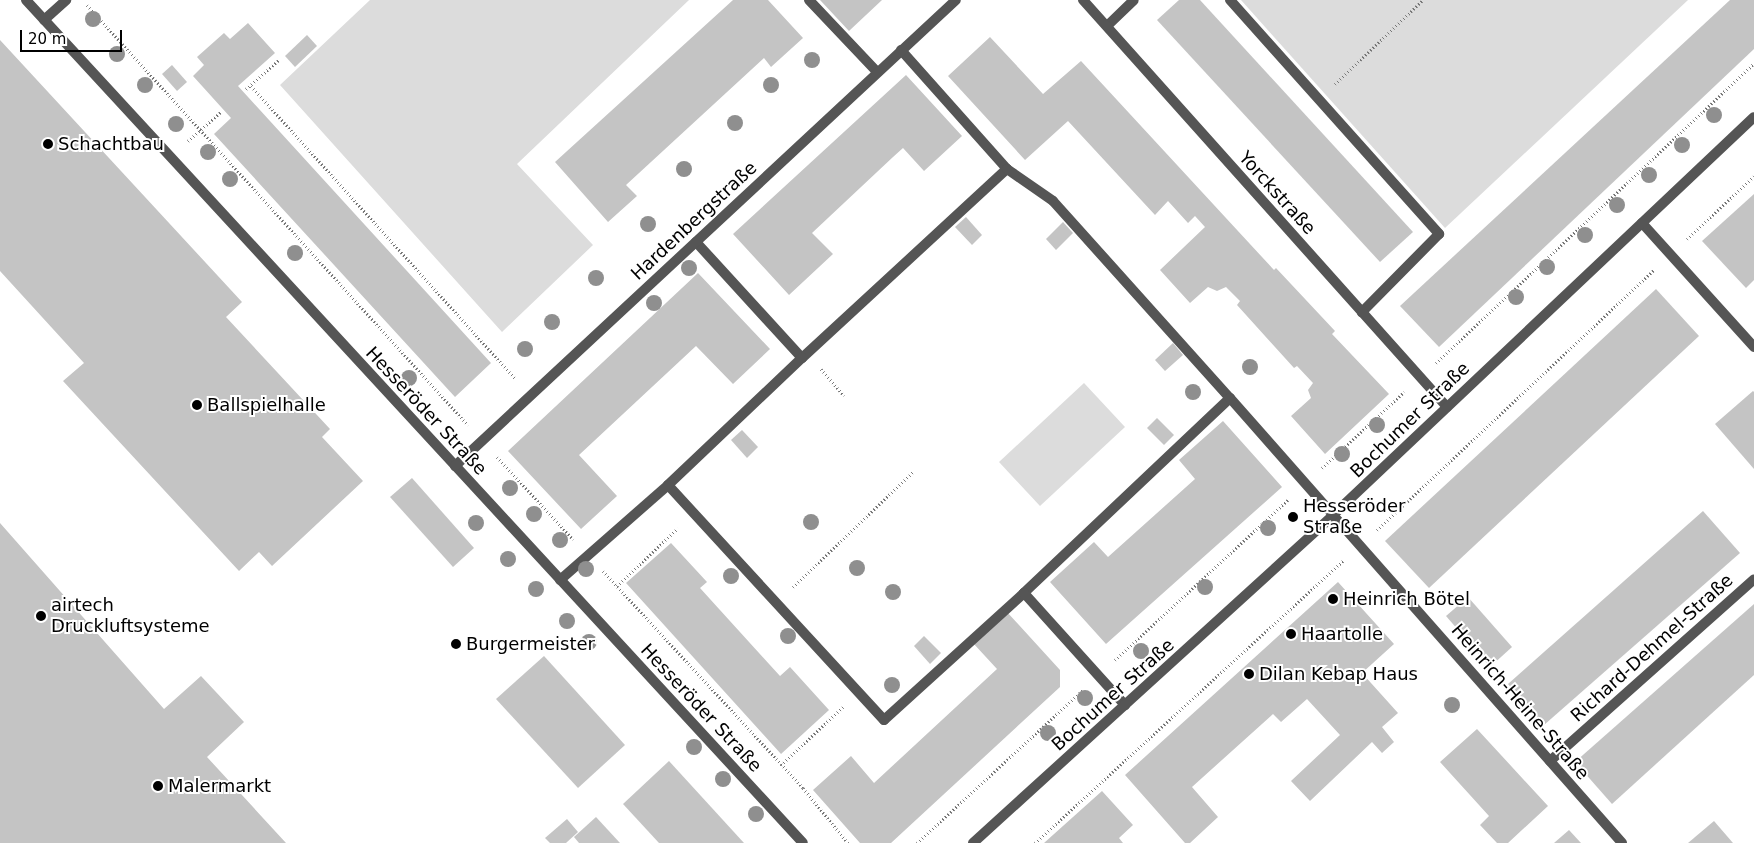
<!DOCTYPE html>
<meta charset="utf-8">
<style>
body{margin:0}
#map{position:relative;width:1754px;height:843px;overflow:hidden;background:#fff;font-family:"DejaVu Sans",sans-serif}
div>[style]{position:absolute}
.green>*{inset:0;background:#dcdcdc}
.building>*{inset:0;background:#c4c4c4}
.path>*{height:3px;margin-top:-1.5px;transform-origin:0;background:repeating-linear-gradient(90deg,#777 0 1px,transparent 0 3.5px)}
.service>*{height:10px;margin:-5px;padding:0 5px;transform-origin:5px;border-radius:5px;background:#555}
.minor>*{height:10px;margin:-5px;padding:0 5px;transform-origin:5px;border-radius:5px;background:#555}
.trees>*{width:16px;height:16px;margin:-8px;border-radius:50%;background:#8f8f8f}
.dots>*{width:14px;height:14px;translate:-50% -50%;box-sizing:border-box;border:2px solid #fff;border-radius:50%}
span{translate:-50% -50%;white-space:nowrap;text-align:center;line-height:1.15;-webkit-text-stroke:4px #fff;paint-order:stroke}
.poi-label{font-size:18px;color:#000}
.left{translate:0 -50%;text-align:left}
.street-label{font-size:18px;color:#000}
.scale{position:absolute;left:20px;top:30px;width:102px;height:22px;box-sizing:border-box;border:2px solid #000;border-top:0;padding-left:6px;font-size:15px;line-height:18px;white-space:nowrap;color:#000;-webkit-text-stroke:4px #fff;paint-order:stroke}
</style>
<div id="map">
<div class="green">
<i style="clip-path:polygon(370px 0,689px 0,517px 164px,593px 245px,502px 332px,280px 85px)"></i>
<i style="clip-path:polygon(1241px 0,1688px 0,1445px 228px)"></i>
<i style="clip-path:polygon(1084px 383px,1125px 427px,1040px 506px,999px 462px)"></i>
</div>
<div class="building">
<i style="clip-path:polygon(733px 0,768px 0,803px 38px,771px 67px,764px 58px,626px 185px,637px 196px,608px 222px,555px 162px)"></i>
<i style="clip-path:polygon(820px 0,882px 0,849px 31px)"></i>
<i style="clip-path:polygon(1179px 0,1200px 0,1413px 232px,1380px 262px,1157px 20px)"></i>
<i style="clip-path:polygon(1730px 0,1754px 0,1754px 49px,1439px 347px,1400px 306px)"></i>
<i style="clip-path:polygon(248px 23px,275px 53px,238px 86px,491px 363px,455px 397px,214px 134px,231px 118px,193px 76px,204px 65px,197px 57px,224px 33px,230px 39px)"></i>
<i style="clip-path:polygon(307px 35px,317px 46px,295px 67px,285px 56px)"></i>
<i style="clip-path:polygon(990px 37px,1043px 94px,1081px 61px,1274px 270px,1276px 268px,1335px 331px,1332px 334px,1389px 394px,1325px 454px,1291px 416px,1311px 398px,1308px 390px,1313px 383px,1297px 366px,1294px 368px,1237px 305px,1240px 301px,1226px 287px,1217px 291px,1208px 287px,1190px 303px,1160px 270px,1205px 227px,1195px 216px,1188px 223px,1168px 201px,1155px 215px,1068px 121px,1025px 160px,948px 76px)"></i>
<i style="clip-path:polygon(0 40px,242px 302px,226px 317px,330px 429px,322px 437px,363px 481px,272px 566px,259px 552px,239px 571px,63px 381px,84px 363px,0 271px)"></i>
<i style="clip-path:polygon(172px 65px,187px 82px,177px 91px,162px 74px)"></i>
<i style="clip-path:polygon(906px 75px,962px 136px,924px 171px,903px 148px,893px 157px,812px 233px,833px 254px,789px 295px,733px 234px)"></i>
<i style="clip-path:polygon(1754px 194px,1754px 280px,1746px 288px,1702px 241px)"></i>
<i style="clip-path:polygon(966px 217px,982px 235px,972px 245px,955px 227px)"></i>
<i style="clip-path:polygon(1063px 222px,1073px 233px,1056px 250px,1046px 239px)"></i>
<i style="clip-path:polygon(698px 273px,770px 349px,733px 384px,696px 346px,579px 455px,617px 496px,581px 529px,508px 451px)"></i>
<i style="clip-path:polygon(1656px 289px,1699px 336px,1429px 588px,1385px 541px)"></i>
<i style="clip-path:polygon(1173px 343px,1183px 355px,1165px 371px,1155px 360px)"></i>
<i style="clip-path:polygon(1753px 391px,1754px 392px,1754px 469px,1715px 424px)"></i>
<i style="clip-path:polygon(1157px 418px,1174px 435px,1164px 445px,1147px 428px)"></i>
<i style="clip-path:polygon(1223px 421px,1282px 487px,1106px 644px,1050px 582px,1094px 542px,1108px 557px,1195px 479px,1179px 460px)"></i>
<i style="clip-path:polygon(742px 430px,758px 447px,747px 458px,731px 440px)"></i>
<i style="clip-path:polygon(412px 478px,474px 548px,453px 567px,390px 497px)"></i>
<i style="clip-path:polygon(1703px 511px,1740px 553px,1544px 725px,1508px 684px)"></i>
<i style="clip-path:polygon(0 523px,164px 709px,201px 676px,244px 722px,207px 757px,286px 843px,0 843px)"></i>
<i style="clip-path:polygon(671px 543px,707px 582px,700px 588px,780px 676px,790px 667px,829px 710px,781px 754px,626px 583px)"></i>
<i style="clip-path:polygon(1338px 582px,1394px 644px,1362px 673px,1398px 713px,1382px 727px,1394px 742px,1382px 753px,1372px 742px,1310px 801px,1291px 781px,1340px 735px,1307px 699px,1281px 722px,1273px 714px,1192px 787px,1218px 817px,1190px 843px,1185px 843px,1125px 775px)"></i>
<i style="clip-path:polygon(1468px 597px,1512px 647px,1490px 667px,1446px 616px)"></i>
<i style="clip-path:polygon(1754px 604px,1754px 675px,1612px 804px,1575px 762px)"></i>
<i style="clip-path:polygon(1007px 612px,1060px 670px,1060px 687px,891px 843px,860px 843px,813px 790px,851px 756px,874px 783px,997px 669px,973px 643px)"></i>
<i style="clip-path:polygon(924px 636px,941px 653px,930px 664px,914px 646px)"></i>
<i style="clip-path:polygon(544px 656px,625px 745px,578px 788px,496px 699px)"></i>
<i style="clip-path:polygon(1477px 729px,1548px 806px,1508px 843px,1497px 843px,1480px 825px,1489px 816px,1440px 762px)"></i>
<i style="clip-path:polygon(669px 761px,744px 843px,659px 843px,623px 804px)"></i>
<i style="clip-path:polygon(1102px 791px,1133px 825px,1119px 838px,1123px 843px,1044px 843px)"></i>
<i style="clip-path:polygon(596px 817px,620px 843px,579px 843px,574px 837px)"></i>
<i style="clip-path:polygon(567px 819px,578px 832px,566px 843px,550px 843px,545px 838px)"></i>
<i style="clip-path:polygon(1714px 821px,1733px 843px,1688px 843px)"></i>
<i style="clip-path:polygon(1569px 830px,1581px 843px,1554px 843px)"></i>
</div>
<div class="path">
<i style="left:87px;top:5px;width:567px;rotate:47.79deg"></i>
<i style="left:1335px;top:84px;width:122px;rotate:-43.7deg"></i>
<i style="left:251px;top:86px;width:394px;rotate:47.9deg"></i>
<i style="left:246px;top:89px;width:45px;rotate:-41.4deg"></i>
<i style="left:188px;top:141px;width:45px;rotate:-41.4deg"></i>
<i style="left:1687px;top:239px;width:92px;rotate:-43.2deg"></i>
<i style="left:1436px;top:363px;width:437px;rotate:-43.3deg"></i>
<i style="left:821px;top:369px;width:35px;rotate:49deg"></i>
<i style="left:497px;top:457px;width:112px;rotate:47.2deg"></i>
<i style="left:1322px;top:468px;width:112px;rotate:-42.8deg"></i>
<i style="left:1377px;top:530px;width:381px;rotate:-43.2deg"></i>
<i style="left:603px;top:571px;width:295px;rotate:47.3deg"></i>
<i style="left:803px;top:788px;width:71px;rotate:50.7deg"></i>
<i style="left:617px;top:586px;width:84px;rotate:-43.6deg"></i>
<i style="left:793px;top:587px;width:166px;rotate:-43.8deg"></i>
<i style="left:1115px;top:660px;width:236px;rotate:-42.8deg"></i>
<i style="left:781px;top:765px;width:85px;rotate:-43.1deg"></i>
<i style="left:917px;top:843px;width:226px;rotate:-42.7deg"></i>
<i style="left:1035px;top:843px;width:418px;rotate:-42.5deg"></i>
</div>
<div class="service">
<i style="left:809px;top:0;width:99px;rotate:46.6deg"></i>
<i style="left:1230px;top:0;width:314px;rotate:48.2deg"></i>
<i style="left:1439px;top:234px;width:110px;rotate:134.6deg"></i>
<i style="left:1107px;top:26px;width:37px;rotate:-44deg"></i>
<i style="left:901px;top:50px;width:159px;rotate:48.3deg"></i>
<i style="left:696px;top:242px;width:157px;rotate:47.6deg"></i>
<i style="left:802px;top:358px;width:279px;rotate:-42.7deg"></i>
<i style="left:1007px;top:169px;width:56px;rotate:34.8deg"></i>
<i style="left:1053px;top:201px;width:265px;rotate:48.1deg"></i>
<i style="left:1230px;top:398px;width:284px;rotate:136.6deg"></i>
<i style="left:1024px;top:593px;width:189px;rotate:137.8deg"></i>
<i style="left:884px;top:720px;width:319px;rotate:-132.6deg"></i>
<i style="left:668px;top:485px;width:185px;rotate:-43.5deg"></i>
<i style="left:1230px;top:398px;width:156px;rotate:48.6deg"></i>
<i style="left:560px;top:580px;width:144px;rotate:-41.3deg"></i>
<i style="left:1024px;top:593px;width:151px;rotate:48deg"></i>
</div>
<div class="minor">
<i style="left:26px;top:0;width:1146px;rotate:47.33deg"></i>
<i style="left:1083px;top:0;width:546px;rotate:48.19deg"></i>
<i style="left:44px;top:20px;width:30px;rotate:-42deg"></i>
<i style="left:1642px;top:223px;width:167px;rotate:47.9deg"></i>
<i style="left:455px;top:466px;width:684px;rotate:-42.93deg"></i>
<i style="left:1333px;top:515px;width:437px;rotate:48.6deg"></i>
<i style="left:1550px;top:761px;width:273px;rotate:-41.7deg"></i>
<i style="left:973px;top:843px;width:487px;rotate:-42.3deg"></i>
<i style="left:1333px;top:515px;width:579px;rotate:-43.39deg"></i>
</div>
<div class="trees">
<i style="left:93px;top:19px"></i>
<i style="left:117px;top:54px"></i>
<i style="left:812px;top:60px"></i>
<i style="left:145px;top:85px"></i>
<i style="left:771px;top:85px"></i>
<i style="left:1714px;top:115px"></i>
<i style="left:735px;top:123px"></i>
<i style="left:176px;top:124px"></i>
<i style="left:1682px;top:145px"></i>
<i style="left:208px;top:152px"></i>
<i style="left:684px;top:169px"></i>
<i style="left:1649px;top:175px"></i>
<i style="left:230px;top:179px"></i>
<i style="left:1617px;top:205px"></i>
<i style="left:648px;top:224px"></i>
<i style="left:1585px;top:235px"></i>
<i style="left:295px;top:253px"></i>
<i style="left:1547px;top:267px"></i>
<i style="left:689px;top:268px"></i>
<i style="left:596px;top:278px"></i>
<i style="left:1516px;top:297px"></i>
<i style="left:654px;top:303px"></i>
<i style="left:552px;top:322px"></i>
<i style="left:525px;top:349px"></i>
<i style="left:1250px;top:367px"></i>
<i style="left:409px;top:378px"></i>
<i style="left:1193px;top:392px"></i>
<i style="left:1377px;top:425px"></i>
<i style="left:1342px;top:454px"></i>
<i style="left:510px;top:488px"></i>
<i style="left:534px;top:514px"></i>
<i style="left:811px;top:522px"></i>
<i style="left:476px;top:523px"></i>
<i style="left:1268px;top:528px"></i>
<i style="left:560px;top:540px"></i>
<i style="left:508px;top:559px"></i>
<i style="left:857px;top:568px"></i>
<i style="left:586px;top:569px"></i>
<i style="left:731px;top:576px"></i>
<i style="left:1205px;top:587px"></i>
<i style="left:536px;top:589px"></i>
<i style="left:893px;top:592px"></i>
<i style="left:567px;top:621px"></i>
<i style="left:788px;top:636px"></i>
<i style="left:589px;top:642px"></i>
<i style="left:1141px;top:651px"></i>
<i style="left:892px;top:685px"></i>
<i style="left:1085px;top:698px"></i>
<i style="left:1452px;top:705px"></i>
<i style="left:1048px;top:733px"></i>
<i style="left:694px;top:747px"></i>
<i style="left:723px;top:779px"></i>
<i style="left:756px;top:814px"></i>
</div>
<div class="dots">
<i style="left:48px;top:144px;background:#000"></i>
<i style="left:197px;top:405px;background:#000"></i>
<i style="left:1293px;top:517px;background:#000"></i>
<i style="left:1333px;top:599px;background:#000"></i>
<i style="left:41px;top:616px;background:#000"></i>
<i style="left:1291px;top:634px;background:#000"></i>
<i style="left:456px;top:644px;background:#000"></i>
<i style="left:1249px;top:674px;background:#000"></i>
<i style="left:158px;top:786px;background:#000"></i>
</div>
<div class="poi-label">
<span class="left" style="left:58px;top:144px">Schachtbau</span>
<span class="left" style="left:207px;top:405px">Ballspielhalle</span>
<span class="left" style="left:1303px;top:517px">Hesseröder<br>Straße</span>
<span class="left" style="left:1343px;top:599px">Heinrich Bötel</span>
<span class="left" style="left:51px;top:616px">airtech<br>Druckluftsysteme</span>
<span class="left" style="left:1301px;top:634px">Haartolle</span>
<span class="left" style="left:466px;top:644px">Burgermeister</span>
<span class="left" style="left:1259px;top:674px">Dilan Kebap Haus</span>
<span class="left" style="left:168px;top:786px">Malermarkt</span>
</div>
<div class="street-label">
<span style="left:1277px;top:193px;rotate:48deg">Yorckstraße</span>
<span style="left:694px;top:221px;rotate:-43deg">Hardenbergstraße</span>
<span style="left:426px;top:411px;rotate:47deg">Hesseröder Straße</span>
<span style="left:1410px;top:420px;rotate:-44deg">Bochumer Straße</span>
<span style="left:1652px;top:648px;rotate:-42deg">Richard-Dehmel-Straße</span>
<span style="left:1113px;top:695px;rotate:-42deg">Bochumer Straße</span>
<span style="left:1520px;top:702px;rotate:49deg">Heinrich-Heine-Straße</span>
<span style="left:701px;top:708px;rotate:47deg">Hesseröder Straße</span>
</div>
<div class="scale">20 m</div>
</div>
